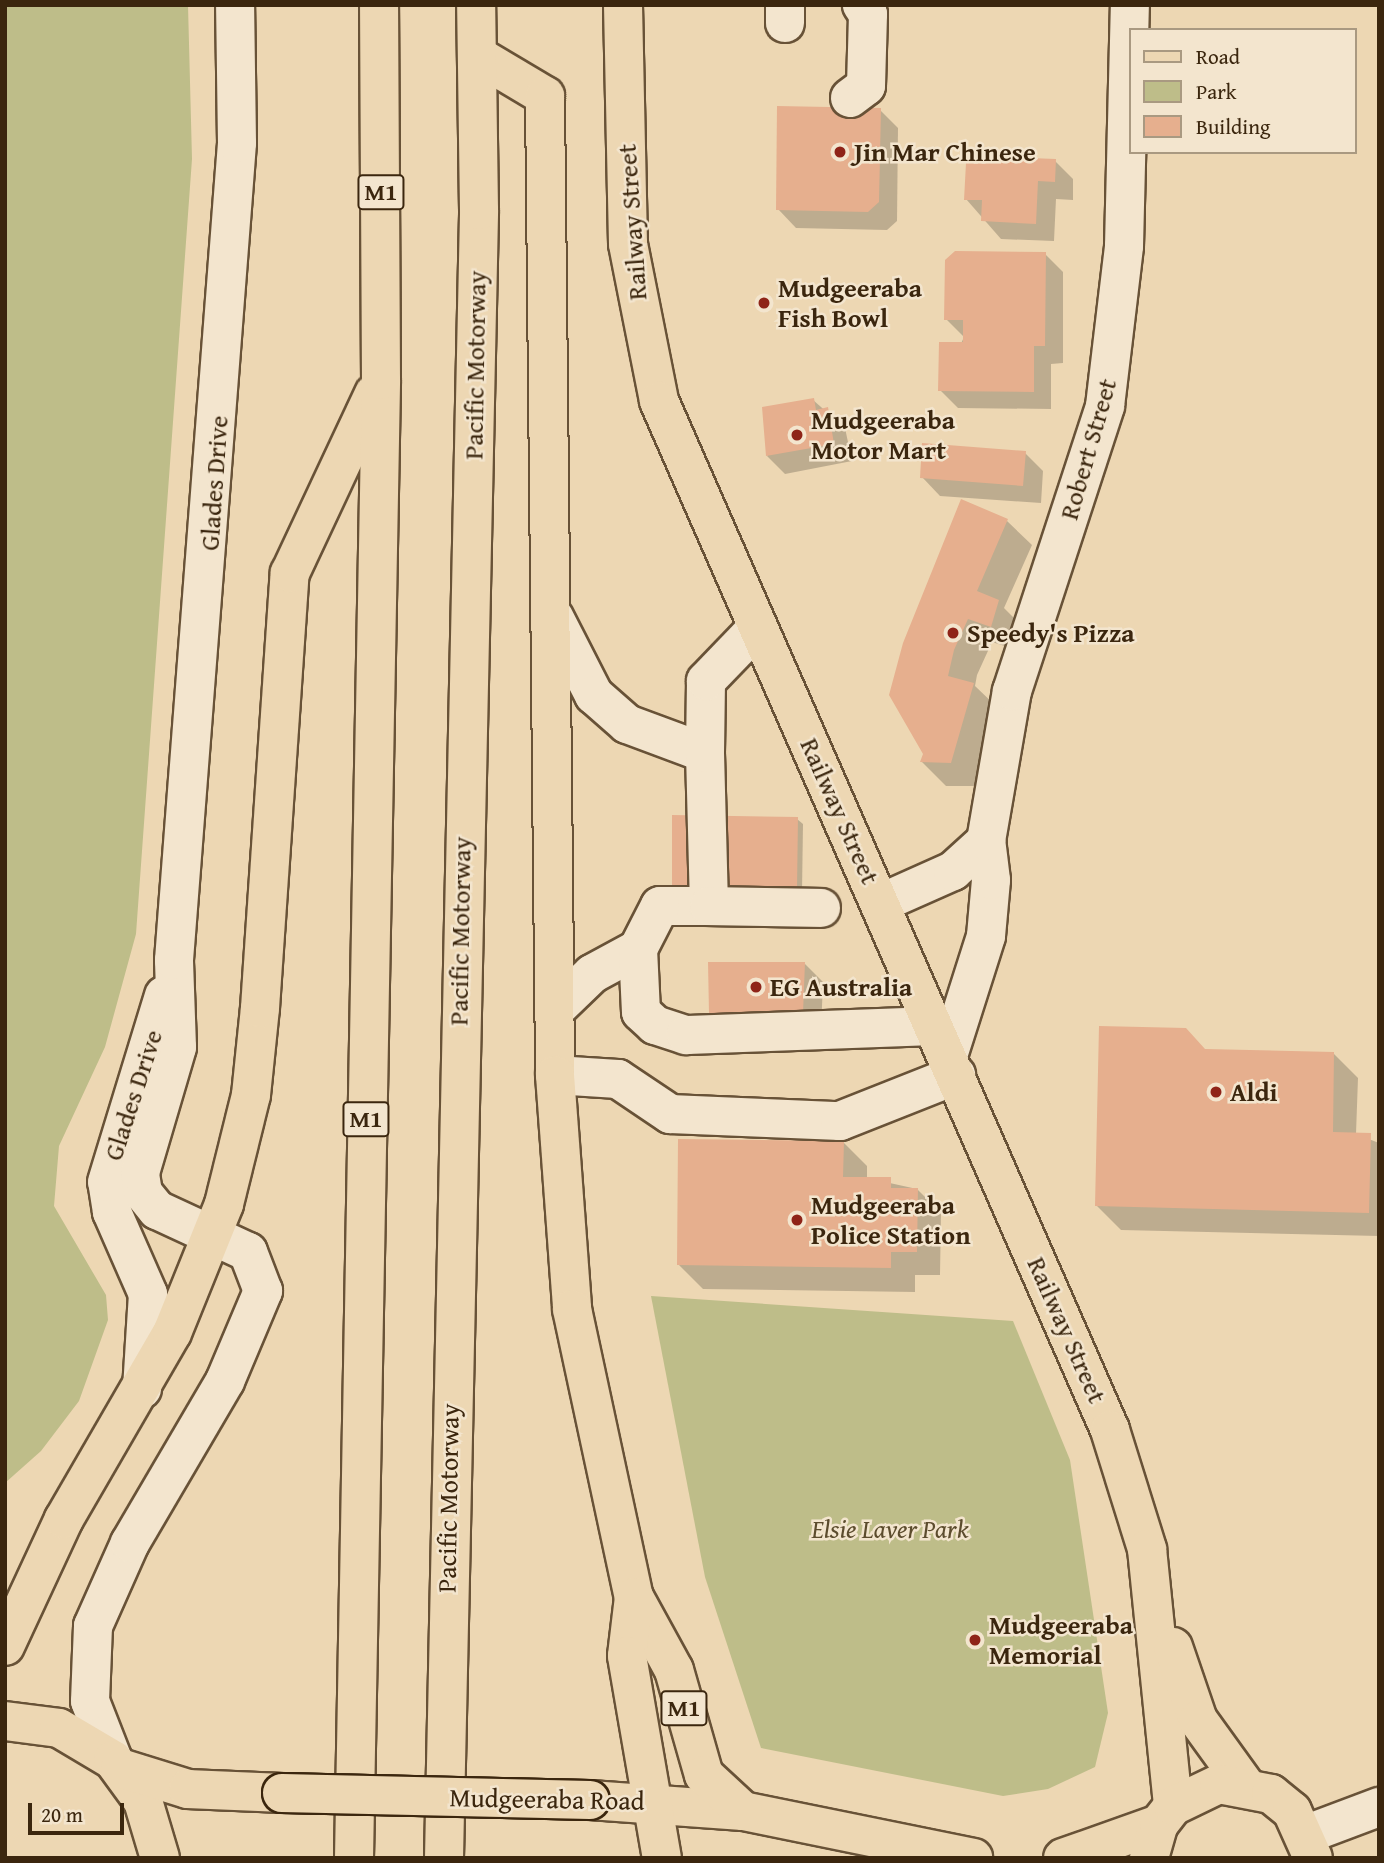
<!DOCTYPE html>
<style>
body{margin:0}
#map{position:relative;width:1384px;height:1863px;overflow:hidden;background:#edd7b3;font-family:"Gentium Book Plus",serif}
div>[style]{position:absolute}
.green>*{inset:0;background:#bebd89}
.shadow>*{inset:0;background:#0003}
.building>*{inset:0;background:#e6af8e}
.roads{filter:drop-shadow(2px 0 #685237) drop-shadow(-2px 0 #685237) drop-shadow(0 2px #685237) drop-shadow(0 -2px #685237)}
.minor>*{height:38px;margin:-19px;padding:0 19px;transform-origin:19px;border-radius:19px;background:#f3e5ce}
.major>*{height:38px;margin:-19px;padding:0 19px;transform-origin:19px;border-radius:19px;background:#edd7b3}
.highway>*{height:38px;margin:-19px;padding:0 19px;transform-origin:19px;border-radius:19px;background:#edd7b3}
.bridges{filter:drop-shadow(2px 0 #3b260e) drop-shadow(-2px 0 #3b260e) drop-shadow(0 2px #3b260e) drop-shadow(0 -2px #3b260e)}
.major-bridge>*{height:38px;margin:-19px;padding:0 19px;transform-origin:19px;border-radius:19px;background:#edd7b3}
.dots>*{width:19px;height:19px;translate:-50% -50%;box-sizing:border-box;border:4px solid #f3e5ce;border-radius:50%}
span{translate:-50% -50%;white-space:nowrap;text-align:center;line-height:1.15;-webkit-text-stroke:5px #f3e5ce;paint-order:stroke}
.shield-label span{padding:2px 5px;background:#f3e5ce;border:2px solid;border-radius:5px;-webkit-text-stroke-width:0}
.shield-label{font-size:24px;color:#3b260e;font-weight:700}
.poi-label{font-size:26px;color:#3b260e;font-weight:700}
.left{translate:0 -50%;text-align:left}
.street-label{font-size:26px;color:#3b260e}
.park-label{font-size:26px;color:#5c4c2d;font-style:italic}
.frame{position:absolute;inset:0;border:7px solid #3b260e;pointer-events:none}
.legend{position:absolute;left:1129px;top:28px;width:228px;height:126px;box-sizing:border-box;background:#f3e5ce;border:2px solid #a99981;margin:0;padding:9px 12px;list-style:none;font-size:21px;color:#3b260e}
.legend li{display:flex;align-items:center;gap:14px;height:35px}
.legend b{width:35px;border:2px solid #a99981}
.scale{position:absolute;left:28px;top:1803px;width:96px;height:32px;box-sizing:border-box;border:4px solid #3b260e;border-top:0;padding-left:9px;font-size:21px;line-height:24px;white-space:nowrap;color:#3b260e;-webkit-text-stroke:5px #f3e5ce;paint-order:stroke}
</style>
<div id="map">
<div class="green">
<i style="clip-path:polygon(5px 5px,188px 5px,192px 159px,136px 934px,105px 1047px,59px 1146px,54px 1206px,106px 1295px,108px 1320px,79px 1401px,41px 1451px,5px 1483px)"></i>
<i style="clip-path:polygon(651px 1296px,1013px 1321px,1070px 1460px,1108px 1713px,1095px 1767px,1048px 1789px,1003px 1796px,761px 1748px,705px 1577px)"></i>
</div>
<div class="shadow">
<i style="clip-path:polygon(880px 110px,898px 128px,897px 221px,887px 230px,796px 228px,778px 209px)"></i>
<i style="clip-path:polygon(1055px 161px,1073px 179px,1073px 200px,1056px 199px,1054px 241px,1001px 239px,966px 199px)"></i>
<i style="clip-path:polygon(1045px 254px,1063px 272px,1063px 363px,1051px 364px,1051px 409px,958px 408px,940px 390px,964px 337px,946px 319px)"></i>
<i style="clip-path:polygon(813px 400px,845px 428px,852px 461px,785px 474px,767px 456px)"></i>
<i style="clip-path:polygon(1025px 453px,1043px 471px,1041px 503px,940px 496px,922px 477px)"></i>
<i style="clip-path:polygon(962px 502px,1007px 521px,1032px 545px,1004px 608px,1022px 626px,1014px 649px,992px 642px,977px 675px,975px 686px,998px 708px,975px 786px,946px 786px,922px 762px)"></i>
<i style="clip-path:polygon(797px 819px,803px 824px,802px 892px,679px 889px,674px 884px)"></i>
<i style="clip-path:polygon(805px 964px,823px 982px,821px 1030px,729px 1030px,711px 1012px)"></i>
<i style="clip-path:polygon(1206px 1051px,1334px 1054px,1358px 1078px,1356px 1134px,1379px 1143px,1379px 1236px,1121px 1230px,1097px 1206px)"></i>
<i style="clip-path:polygon(843px 1142px,867px 1166px,867px 1178px,917px 1189px,941px 1213px,940px 1275px,915px 1275px,915px 1292px,703px 1289px,679px 1265px)"></i>
</div>
<div class="building">
<i style="clip-path:polygon(777px 106px,881px 108px,879px 202px,868px 212px,776px 210px)"></i>
<i style="clip-path:polygon(1002px 157px,1056px 159px,1055px 182px,1038px 181px,1036px 224px,981px 221px,982px 200px,964px 200px,966px 163px)"></i>
<i style="clip-path:polygon(955px 251px,1046px 252px,1045px 346px,1034px 346px,1034px 392px,938px 391px,939px 342px,963px 342px,963px 320px,944px 320px,945px 260px)"></i>
<i style="clip-path:polygon(814px 398px,816px 410px,828px 407px,834px 444px,766px 456px,762px 407px)"></i>
<i style="clip-path:polygon(922px 443px,1026px 451px,1023px 486px,920px 478px)"></i>
<i style="clip-path:polygon(961px 499px,1008px 519px,977px 591px,999px 600px,991px 627px,968px 619px,954px 650px,948px 676px,974px 683px,951px 763px,920px 762px,923px 754px,889px 695px,903px 643px)"></i>
<i style="clip-path:polygon(672px 815px,798px 817px,797px 888px,672px 885px)"></i>
<i style="clip-path:polygon(708px 962px,805px 962px,803px 1013px,709px 1013px)"></i>
<i style="clip-path:polygon(1099px 1026px,1186px 1028px,1205px 1049px,1334px 1052px,1333px 1132px,1371px 1133px,1369px 1213px,1095px 1206px)"></i>
<i style="clip-path:polygon(678px 1139px,844px 1141px,843px 1177px,891px 1177px,891px 1188px,918px 1188px,917px 1252px,891px 1252px,891px 1268px,677px 1265px)"></i>
</div>
<div class="roads">
<div class="minor">
<i style="left:785px;top:23px;width:18px;rotate:-90deg"></i>
<i style="left:850px;top:98px;width:20px;rotate:-37deg"></i>
<i style="left:866px;top:86px;width:72px;rotate:-88.4deg"></i>
<i style="left:868px;top:14px;width:11px;rotate:-124deg"></i>
<i style="left:554px;top:617px;width:88px;rotate:62.9deg"></i>
<i style="left:594px;top:695px;width:44px;rotate:41.3deg"></i>
<i style="left:627px;top:724px;width:83px;rotate:20.4deg"></i>
<i style="left:705px;top:753px;width:153px;rotate:88.5deg"></i>
<i style="left:709px;top:906px;width:49px;rotate:180deg"></i>
<i style="left:660px;top:906px;width:48px;rotate:117.1deg"></i>
<i style="left:638px;top:949px;width:52px;rotate:151.5deg"></i>
<i style="left:592px;top:974px;width:47px;rotate:135.9deg"></i>
<i style="left:705px;top:753px;width:72px;rotate:-89.2deg"></i>
<i style="left:706px;top:681px;width:74px;rotate:-46.1deg"></i>
<i style="left:881px;top:903px;width:79px;rotate:-24deg"></i>
<i style="left:953px;top:871px;width:45px;rotate:-42.3deg"></i>
<i style="left:709px;top:906px;width:112px;rotate:1deg"></i>
<i style="left:638px;top:949px;width:63px;rotate:87.3deg"></i>
<i style="left:641px;top:1012px;width:19px;rotate:43deg"></i>
<i style="left:655px;top:1025px;width:33px;rotate:18deg"></i>
<i style="left:686px;top:1035px;width:249px;rotate:-2.1deg"></i>
<i style="left:948px;top:1056px;width:126px;rotate:-72.4deg"></i>
<i style="left:986px;top:936px;width:56px;rotate:-84.9deg"></i>
<i style="left:991px;top:880px;width:39px;rotate:-97deg"></i>
<i style="left:986px;top:841px;width:152px;rotate:-80.2deg"></i>
<i style="left:1012px;top:691px;width:300px;rotate:-71.9deg"></i>
<i style="left:1105px;top:406px;width:161px;rotate:-83.2deg"></i>
<i style="left:1124px;top:246px;width:241px;rotate:-88.6deg"></i>
<i style="left:555px;top:1075px;width:63px;rotate:3.6deg"></i>
<i style="left:618px;top:1079px;width:63px;rotate:33.9deg"></i>
<i style="left:670px;top:1114px;width:170px;rotate:2.4deg"></i>
<i style="left:840px;top:1121px;width:125px;rotate:-21.6deg"></i>
<i style="left:142px;top:1389px;width:95px;rotate:-86.4deg"></i>
<i style="left:148px;top:1294px;width:90px;rotate:-113.7deg"></i>
<i style="left:112px;top:1212px;width:30px;rotate:-99deg"></i>
<i style="left:107px;top:1182px;width:195px;rotate:-73deg"></i>
<i style="left:113px;top:1760px;width:63px;rotate:-111.3deg"></i>
<i style="left:90px;top:1701px;width:75px;rotate:-87.7deg"></i>
<i style="left:93px;top:1626px;width:91px;rotate:-66deg"></i>
<i style="left:130px;top:1543px;width:188px;rotate:-59.6deg"></i>
<i style="left:225px;top:1381px;width:98px;rotate:-67.1deg"></i>
<i style="left:263px;top:1291px;width:42px;rotate:-111deg"></i>
<i style="left:248px;top:1252px;width:100px;rotate:-155.2deg"></i>
<i style="left:157px;top:1210px;width:22px;rotate:-129deg"></i>
<i style="left:143px;top:1193px;width:20px;rotate:-99deg"></i>
<i style="left:140px;top:1173px;width:131px;rotate:-73.6deg"></i>
<i style="left:177px;top:1047px;width:87px;rotate:-92deg"></i>
<i style="left:174px;top:960px;width:819px;rotate:-85.59deg"></i>
<i style="left:237px;top:143px;width:138px;rotate:-90.8deg"></i>
<i style="left:1307px;top:1834px;width:77px;rotate:-20.6deg"></i>
</div>
<div class="major">
<i style="left:623px;top:5px;width:239px;rotate:88.8deg"></i>
<i style="left:628px;top:244px;width:160px;rotate:78.8deg"></i>
<i style="left:659px;top:401px;width:1123px;rotate:66.33deg"></i>
<i style="left:1110px;top:1430px;width:125px;rotate:72.7deg"></i>
<i style="left:1147px;top:1549px;width:258px;rotate:84.2deg"></i>
<i style="left:1173px;top:1647px;width:77px;rotate:71.1deg"></i>
<i style="left:1198px;top:1720px;width:80px;rotate:54.1deg"></i>
<i style="left:5px;top:1721px;width:54px;rotate:7.4deg"></i>
<i style="left:59px;top:1728px;width:63px;rotate:30.7deg"></i>
<i style="left:113px;top:1760px;width:51px;rotate:53.8deg"></i>
<i style="left:143px;top:1801px;width:59px;rotate:73.4deg"></i>
<i style="left:120px;top:1768px;width:71px;rotate:17.2deg"></i>
<i style="left:188px;top:1789px;width:94px;rotate:2.4deg"></i>
<i style="left:590px;top:1800px;width:153px;rotate:4.1deg"></i>
<i style="left:743px;top:1811px;width:235px;rotate:11.5deg"></i>
<i style="left:1063px;top:1858px;width:102px;rotate:-19.5deg"></i>
<i style="left:1149px;top:1858px;width:35px;rotate:-74deg"></i>
<i style="left:1159px;top:1824px;width:23px;rotate:-52deg"></i>
<i style="left:1173px;top:1806px;width:51px;rotate:-25.6deg"></i>
<i style="left:1219px;top:1784px;width:53px;rotate:10.9deg"></i>
<i style="left:1271px;top:1794px;width:27px;rotate:39deg"></i>
<i style="left:1292px;top:1811px;width:51px;rotate:65.9deg"></i>
</div>
<div class="highway">
<i style="left:478px;top:56px;width:78px;rotate:30.8deg"></i>
<i style="left:545px;top:96px;width:979px;rotate:89.41deg"></i>
<i style="left:555px;top:1075px;width:235px;rotate:85.8deg"></i>
<i style="left:572px;top:1309px;width:295px;rotate:77.9deg"></i>
<i style="left:634px;top:1597px;width:83px;rotate:61.3deg"></i>
<i style="left:674px;top:1670px;width:109px;rotate:74.1deg"></i>
<i style="left:704px;top:1775px;width:53px;rotate:42.7deg"></i>
<i style="left:634px;top:1597px;width:59px;rotate:96.8deg"></i>
<i style="left:627px;top:1656px;width:205px;rotate:80.2deg"></i>
<i style="left:5px;top:1646px;width:140px;rotate:-65.1deg"></i>
<i style="left:64px;top:1519px;width:215px;rotate:-59.9deg"></i>
<i style="left:172px;top:1333px;width:139px;rotate:-68deg"></i>
<i style="left:224px;top:1204px;width:112px;rotate:-76.1deg"></i>
<i style="left:251px;top:1095px;width:87px;rotate:-84.1deg"></i>
<i style="left:260px;top:1008px;width:436px;rotate:-86.1deg"></i>
<i style="left:290px;top:573px;width:198px;rotate:-64.9deg"></i>
<i style="left:354px;top:1858px;width:1478px;rotate:-88.95deg"></i>
<i style="left:381px;top:380px;width:375px;rotate:-90.3deg"></i>
<i style="left:444px;top:1858px;width:1648px;rotate:-88.78deg"></i>
<i style="left:479px;top:210px;width:205px;rotate:-90.8deg"></i>
</div>
</div>
<div class="bridges">
<div class="major-bridge">
<i style="left:282px;top:1793px;width:308px;rotate:1.3deg"></i>
</div>
</div>
<div class="dots">
<i style="left:840px;top:152px;background:#8f2418"></i>
<i style="left:764px;top:303px;background:#8f2418"></i>
<i style="left:797px;top:435px;background:#8f2418"></i>
<i style="left:953px;top:633px;background:#8f2418"></i>
<i style="left:756px;top:987px;background:#8f2418"></i>
<i style="left:1216px;top:1092px;background:#8f2418"></i>
<i style="left:797px;top:1220px;background:#8f2418"></i>
<i style="left:975px;top:1640px;background:#8f2418"></i>
</div>
<div class="shield-label">
<span style="left:381px;top:192px">M1</span>
<span style="left:366px;top:1119px">M1</span>
<span style="left:684px;top:1708px">M1</span>
</div>
<div class="poi-label">
<span class="left" style="left:854px;top:152px">Jin Mar Chinese</span>
<span class="left" style="left:778px;top:303px">Mudgeeraba<br>Fish Bowl</span>
<span class="left" style="left:811px;top:435px">Mudgeeraba<br>Motor Mart</span>
<span class="left" style="left:967px;top:633px">Speedy's Pizza</span>
<span class="left" style="left:770px;top:987px">EG Australia</span>
<span class="left" style="left:1230px;top:1092px">Aldi</span>
<span class="left" style="left:811px;top:1220px">Mudgeeraba<br>Police Station</span>
<span class="left" style="left:989px;top:1640px">Mudgeeraba<br>Memorial</span>
</div>
<div class="street-label">
<span style="left:632px;top:222px;rotate:-94deg">Railway Street</span>
<span style="left:475px;top:365px;rotate:-89deg">Pacific Motorway</span>
<span style="left:1088px;top:449px;rotate:-74deg">Robert Street</span>
<span style="left:214px;top:483px;rotate:-86deg">Glades Drive</span>
<span style="left:840px;top:811px;rotate:66deg">Railway Street</span>
<span style="left:460px;top:931px;rotate:-89deg">Pacific Motorway</span>
<span style="left:133px;top:1095px;rotate:-72deg">Glades Drive</span>
<span style="left:1067px;top:1330px;rotate:66deg">Railway Street</span>
<span style="left:448px;top:1498px;rotate:-89deg">Pacific Motorway</span>
<span style="left:547px;top:1799px;rotate:1deg">Mudgeeraba Road</span>
</div>
<div class="park-label">
<span style="left:890px;top:1529px">Elsie Laver Park</span>
</div>
<div class="frame"></div>
<ul class="legend">
<li><b style="height:9px;background:#edd7b3"></b>Road</li>
<li><b style="height:19px;background:#bebd89"></b>Park</li>
<li><b style="height:19px;background:#e6af8e"></b>Building</li>
</ul>
<div class="scale">20 m</div>
</div>
